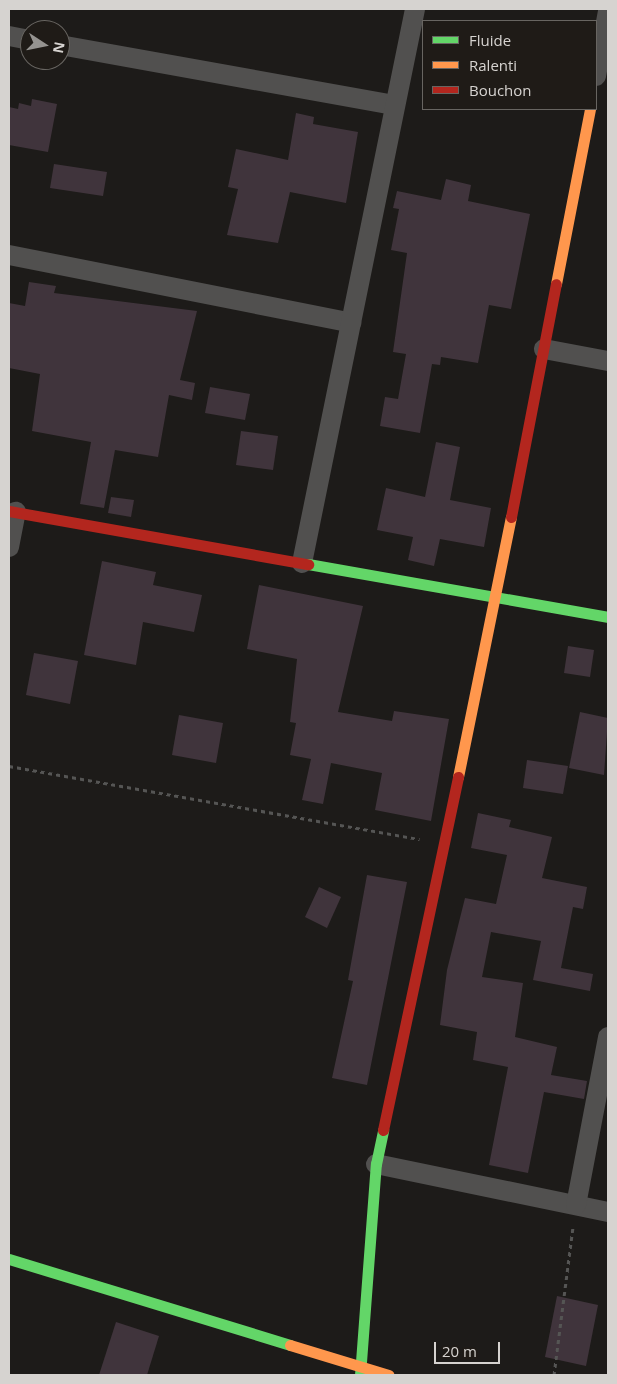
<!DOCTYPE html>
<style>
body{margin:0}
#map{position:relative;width:617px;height:1384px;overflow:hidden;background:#1d1b19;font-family:"Open Sans",sans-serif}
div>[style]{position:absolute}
.building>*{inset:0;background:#40343c}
.path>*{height:3px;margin-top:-1.5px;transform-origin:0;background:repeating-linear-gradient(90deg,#555554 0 4px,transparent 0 8px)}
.street>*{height:20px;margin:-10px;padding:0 10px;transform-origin:10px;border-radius:10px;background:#51504f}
.fast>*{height:11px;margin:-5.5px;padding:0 5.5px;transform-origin:5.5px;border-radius:5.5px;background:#63d668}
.slow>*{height:11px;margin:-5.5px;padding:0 5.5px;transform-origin:5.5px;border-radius:5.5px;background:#ff974d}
.jam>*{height:11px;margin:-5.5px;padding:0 5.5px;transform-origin:5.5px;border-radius:5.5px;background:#b3261e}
span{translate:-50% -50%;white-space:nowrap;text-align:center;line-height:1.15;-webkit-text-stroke:4px #1f1b17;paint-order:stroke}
.frame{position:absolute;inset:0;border:10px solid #d6d3d0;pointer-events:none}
.legend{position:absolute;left:422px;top:20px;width:175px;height:90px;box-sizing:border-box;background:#1f1b17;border:1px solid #686561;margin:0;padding:6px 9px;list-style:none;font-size:15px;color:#d6d3d0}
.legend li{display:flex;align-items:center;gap:10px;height:25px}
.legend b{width:25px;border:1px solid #686561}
.north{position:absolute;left:20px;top:20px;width:50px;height:50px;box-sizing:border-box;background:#1f1b17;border:1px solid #686561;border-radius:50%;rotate:101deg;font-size:14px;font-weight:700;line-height:20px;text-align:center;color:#d6d3d0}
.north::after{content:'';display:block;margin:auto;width:18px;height:22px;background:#959390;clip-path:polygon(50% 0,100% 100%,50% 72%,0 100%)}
.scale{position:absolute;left:434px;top:1342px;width:66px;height:22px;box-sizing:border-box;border:2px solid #d6d3d0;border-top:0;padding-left:6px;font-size:15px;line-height:18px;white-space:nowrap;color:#d6d3d0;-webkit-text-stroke:4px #1f1b17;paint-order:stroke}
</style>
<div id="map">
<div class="building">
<i style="clip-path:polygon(32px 99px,57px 104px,48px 152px,9px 145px,9px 107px,18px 109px,19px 103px,31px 106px)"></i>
<i style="clip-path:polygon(296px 113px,314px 117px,313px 124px,358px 132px,346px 203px,290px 192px,278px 243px,227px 235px,238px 189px,228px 187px,236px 149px,288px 160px)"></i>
<i style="clip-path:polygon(54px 164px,107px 172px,103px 196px,50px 188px)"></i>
<i style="clip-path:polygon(446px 179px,471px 185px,468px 201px,530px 214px,511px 309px,489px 305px,478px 363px,441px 357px,440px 365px,432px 364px,420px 433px,380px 426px,385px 397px,398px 399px,406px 354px,393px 352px,407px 253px,391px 250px,399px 209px,393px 208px,397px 191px,441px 200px)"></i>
<i style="clip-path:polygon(29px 282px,56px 286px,54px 293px,197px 311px,180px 380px,195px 383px,192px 400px,169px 395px,158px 457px,115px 450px,104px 508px,80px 504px,91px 442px,32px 431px,40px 374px,9px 368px,9px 303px,25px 306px)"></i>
<i style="clip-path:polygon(210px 387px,250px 394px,245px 420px,205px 413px)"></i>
<i style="clip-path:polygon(241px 431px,278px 436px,273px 470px,236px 465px)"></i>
<i style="clip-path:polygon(436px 442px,460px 447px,450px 500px,491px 508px,484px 547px,440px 539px,434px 566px,408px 560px,413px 537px,377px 530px,386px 488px,425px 497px)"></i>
<i style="clip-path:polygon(111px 497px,134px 500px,131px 517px,108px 513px)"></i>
<i style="clip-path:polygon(102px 561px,156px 572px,153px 585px,202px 595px,194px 632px,143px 622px,136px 665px,84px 655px)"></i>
<i style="clip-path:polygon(259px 585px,363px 606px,338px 712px,392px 721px,394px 711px,449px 719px,431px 821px,375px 810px,382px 773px,331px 763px,323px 804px,302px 800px,311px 759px,290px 755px,296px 723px,290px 722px,297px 659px,247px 649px)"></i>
<i style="clip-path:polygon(568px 646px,594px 650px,590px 677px,564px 673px)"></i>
<i style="clip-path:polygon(34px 653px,78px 661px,70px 704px,26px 695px)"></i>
<i style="clip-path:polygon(580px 712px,608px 718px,604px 775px,569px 768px)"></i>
<i style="clip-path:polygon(179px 715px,223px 723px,216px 763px,172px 755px)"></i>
<i style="clip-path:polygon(527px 760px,568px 766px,563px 794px,523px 788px)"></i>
<i style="clip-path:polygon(478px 813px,511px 820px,509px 827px,552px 837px,542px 878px,587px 887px,583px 909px,573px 907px,561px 968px,593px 974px,590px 991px,533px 980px,541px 941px,491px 932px,482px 977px,523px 983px,515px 1037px,557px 1047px,551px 1075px,587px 1081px,584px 1099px,544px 1092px,528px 1173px,489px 1165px,508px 1067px,473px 1060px,477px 1032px,440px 1025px,447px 970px,465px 898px,496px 904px,507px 855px,471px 848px)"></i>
<i style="clip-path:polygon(367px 875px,407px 882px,367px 1085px,332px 1078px,353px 981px,348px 980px)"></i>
<i style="clip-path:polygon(319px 887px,341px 897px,327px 928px,305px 917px)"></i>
<i style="clip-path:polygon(557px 1296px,598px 1305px,586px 1366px,545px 1357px)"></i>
<i style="clip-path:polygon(116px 1322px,159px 1336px,147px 1375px,99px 1375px)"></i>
</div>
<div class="path">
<i style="left:9px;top:766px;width:417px;rotate:10.1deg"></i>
<i style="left:554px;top:1375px;width:150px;rotate:-82.7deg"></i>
</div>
<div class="street">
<i style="left:9px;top:36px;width:21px;rotate:11deg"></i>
<i style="left:60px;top:45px;width:340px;rotate:10.2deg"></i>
<i style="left:596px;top:76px;width:66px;rotate:-79.5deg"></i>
<i style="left:9px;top:255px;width:349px;rotate:11.2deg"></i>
<i style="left:544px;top:349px;width:65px;rotate:10.6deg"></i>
<i style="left:9px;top:547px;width:36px;rotate:-79deg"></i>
<i style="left:302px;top:563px;width:565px;rotate:-78.47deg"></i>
<i style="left:376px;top:1164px;width:237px;rotate:11.7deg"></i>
<i style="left:576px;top:1205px;width:171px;rotate:-79.2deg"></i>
</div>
<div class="fast">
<i style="left:308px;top:564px;width:305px;rotate:10deg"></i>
<i style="left:9px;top:1259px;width:294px;rotate:17deg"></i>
<i style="left:360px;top:1375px;width:212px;rotate:-85.7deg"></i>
<i style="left:376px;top:1164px;width:35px;rotate:-78deg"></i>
</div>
<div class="slow">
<i style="left:556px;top:284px;width:178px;rotate:-79deg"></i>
<i style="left:458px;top:777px;width:265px;rotate:-78.5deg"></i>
<i style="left:290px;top:1345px;width:103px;rotate:16.9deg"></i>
</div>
<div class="jam">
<i style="left:9px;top:511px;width:304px;rotate:10.1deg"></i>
<i style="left:511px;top:517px;width:237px;rotate:-79.1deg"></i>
<i style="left:383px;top:1130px;width:361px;rotate:-78deg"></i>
</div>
<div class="frame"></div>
<ul class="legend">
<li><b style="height:6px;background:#63d668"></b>Fluide</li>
<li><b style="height:6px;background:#ff974d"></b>Ralenti</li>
<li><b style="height:6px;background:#b3261e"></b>Bouchon</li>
</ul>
<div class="north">N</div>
<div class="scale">20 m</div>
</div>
